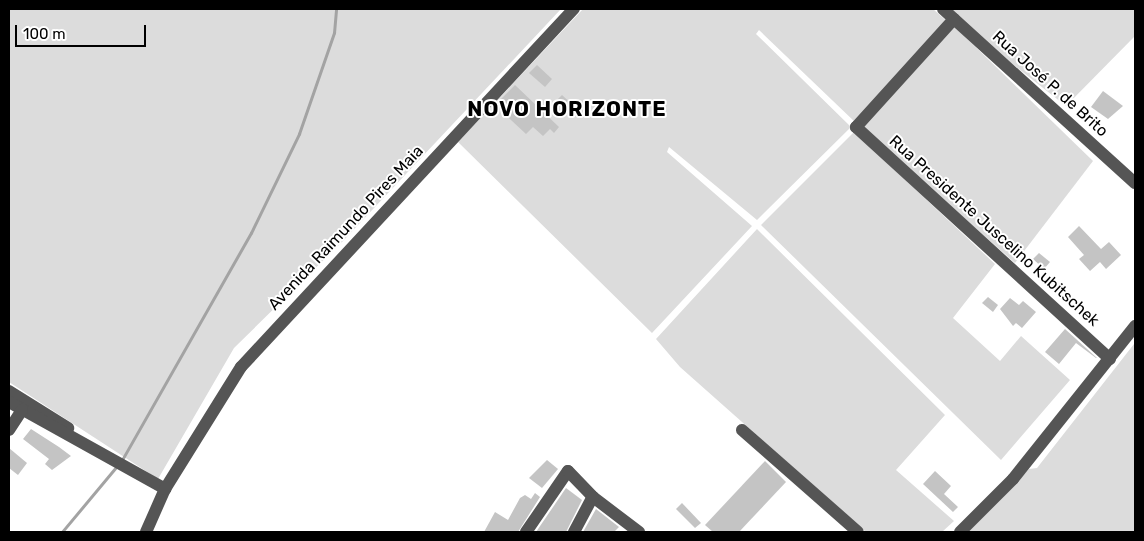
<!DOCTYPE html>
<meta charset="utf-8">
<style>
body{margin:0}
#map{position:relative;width:1144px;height:541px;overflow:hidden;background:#fff;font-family:Rubik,sans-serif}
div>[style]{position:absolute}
.green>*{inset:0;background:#dcdcdc}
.stream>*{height:2.5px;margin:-1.25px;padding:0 1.25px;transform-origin:1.25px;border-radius:1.25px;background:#a3a3a3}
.building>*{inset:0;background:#c4c4c4}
.minor>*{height:12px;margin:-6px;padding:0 6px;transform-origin:6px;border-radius:6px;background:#555}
span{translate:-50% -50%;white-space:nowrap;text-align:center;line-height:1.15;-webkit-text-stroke:4px #fff;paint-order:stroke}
.street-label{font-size:16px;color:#000}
.district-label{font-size:21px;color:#000;font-weight:700;letter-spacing:1px}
.frame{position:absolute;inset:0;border:10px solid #000;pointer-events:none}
.scale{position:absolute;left:15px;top:25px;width:131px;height:22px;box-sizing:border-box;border:2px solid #000;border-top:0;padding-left:6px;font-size:15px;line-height:18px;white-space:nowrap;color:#000;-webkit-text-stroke:4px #fff;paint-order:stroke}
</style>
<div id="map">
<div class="green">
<i style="clip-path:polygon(9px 9px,561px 9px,343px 241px,234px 348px,158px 479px,9px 382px)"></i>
<i style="clip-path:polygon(583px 9px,933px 9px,949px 23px,856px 123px,759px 30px,756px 34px,851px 127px,757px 220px,669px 147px,667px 152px,752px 226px,652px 333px,458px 142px)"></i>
<i style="clip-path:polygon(951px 9px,1135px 9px,1135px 36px,1066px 106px,977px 36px)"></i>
<i style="clip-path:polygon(955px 27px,1093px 161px,1015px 263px,861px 127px)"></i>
<i style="clip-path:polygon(854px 132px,995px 264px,953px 318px,1000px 361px,1021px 336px,1070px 380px,1001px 460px,761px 225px)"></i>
<i style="clip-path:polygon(757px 229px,945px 415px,896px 470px,954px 521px,942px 532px,866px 532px,680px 367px,656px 339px)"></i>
<i style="clip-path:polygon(1134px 344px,1135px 532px,966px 532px,1029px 469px,1037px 468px)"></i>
</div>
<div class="stream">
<i style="left:122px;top:460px;width:261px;rotate:-60.4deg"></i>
<i style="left:251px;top:233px;width:110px;rotate:-64.1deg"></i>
<i style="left:299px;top:134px;width:107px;rotate:-70.9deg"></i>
<i style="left:334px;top:33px;width:24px;rotate:-85deg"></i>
<i style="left:62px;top:532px;width:86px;rotate:-50.2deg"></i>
</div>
<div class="building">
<i style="clip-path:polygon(537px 65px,552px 79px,545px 87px,529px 73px)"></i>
<i style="clip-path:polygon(515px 85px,559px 127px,554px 133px,550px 129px,543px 136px,533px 127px,526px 134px,495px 105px)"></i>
<i style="clip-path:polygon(1103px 91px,1123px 106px,1108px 119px,1091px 107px)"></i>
<i style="clip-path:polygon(562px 95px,576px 108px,570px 116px,555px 102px)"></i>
<i style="clip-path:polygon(1079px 226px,1101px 249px,1109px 242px,1121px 255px,1106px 269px,1100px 262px,1090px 271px,1079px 259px,1084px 255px,1068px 237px)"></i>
<i style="clip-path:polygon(1039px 253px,1050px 262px,1044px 269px,1033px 259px)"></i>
<i style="clip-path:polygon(988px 297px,998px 305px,993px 312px,982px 303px)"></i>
<i style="clip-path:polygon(1010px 298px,1019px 305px,1023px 301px,1036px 312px,1022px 328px,1016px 323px,1013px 326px,1000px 309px)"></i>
<i style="clip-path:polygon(1065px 329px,1097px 358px,1096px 358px,1076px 343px,1059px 364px,1045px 352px)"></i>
<i style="clip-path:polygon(31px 429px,59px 447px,71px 456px,52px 470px,45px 464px,49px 459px,23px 439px)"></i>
<i style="clip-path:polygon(9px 448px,27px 463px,18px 475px,9px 468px)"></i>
<i style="clip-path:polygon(547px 460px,558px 469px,542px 488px,529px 478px)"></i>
<i style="clip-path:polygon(765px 461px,786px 482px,739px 532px,713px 532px,705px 525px)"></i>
<i style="clip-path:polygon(935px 471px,951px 486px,944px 494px,958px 507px,953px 512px,923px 484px)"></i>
<i style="clip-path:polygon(566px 488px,582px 500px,566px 532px,536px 532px)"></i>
<i style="clip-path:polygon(535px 493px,540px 497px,518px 532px,484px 532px,495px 512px,508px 520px,520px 498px,525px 495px,531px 499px)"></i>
<i style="clip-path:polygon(682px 503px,701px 523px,695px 528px,676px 509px)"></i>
<i style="clip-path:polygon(596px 509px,619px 527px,614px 532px,583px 532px)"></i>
</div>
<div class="minor">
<i style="left:943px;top:9px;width:259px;rotate:42.2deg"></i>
<i style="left:954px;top:19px;width:146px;rotate:132.2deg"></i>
<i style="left:856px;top:127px;width:344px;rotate:42.4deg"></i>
<i style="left:9px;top:391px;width:70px;rotate:32.1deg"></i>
<i style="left:9px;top:402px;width:179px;rotate:29.1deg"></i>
<i style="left:9px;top:430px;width:24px;rotate:-57deg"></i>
<i style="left:742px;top:430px;width:154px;rotate:41.3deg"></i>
<i style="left:146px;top:532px;width:47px;rotate:-66.2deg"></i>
<i style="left:165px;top:489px;width:144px;rotate:-58.1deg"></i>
<i style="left:241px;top:367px;width:489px;rotate:-47.1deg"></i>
<i style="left:526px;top:532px;width:74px;rotate:-55.5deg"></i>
<i style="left:568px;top:471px;width:36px;rotate:46deg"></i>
<i style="left:593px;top:497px;width:58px;rotate:37.3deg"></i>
<i style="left:574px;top:532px;width:40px;rotate:-62deg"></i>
<i style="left:960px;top:532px;width:75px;rotate:-45deg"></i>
<i style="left:1013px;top:479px;width:196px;rotate:-51.4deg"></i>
</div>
<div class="street-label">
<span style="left:1050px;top:84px;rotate:42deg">Rua José P. de Brito</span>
<span style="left:346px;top:228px;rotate:-47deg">Avenida Raimundo Pires Maia</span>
<span style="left:994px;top:231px;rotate:42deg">Rua Presidente Juscelino Kubitschek</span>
</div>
<div class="district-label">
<span style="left:567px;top:109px">NOVO HORIZONTE</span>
</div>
<div class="frame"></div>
<div class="scale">100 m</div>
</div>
